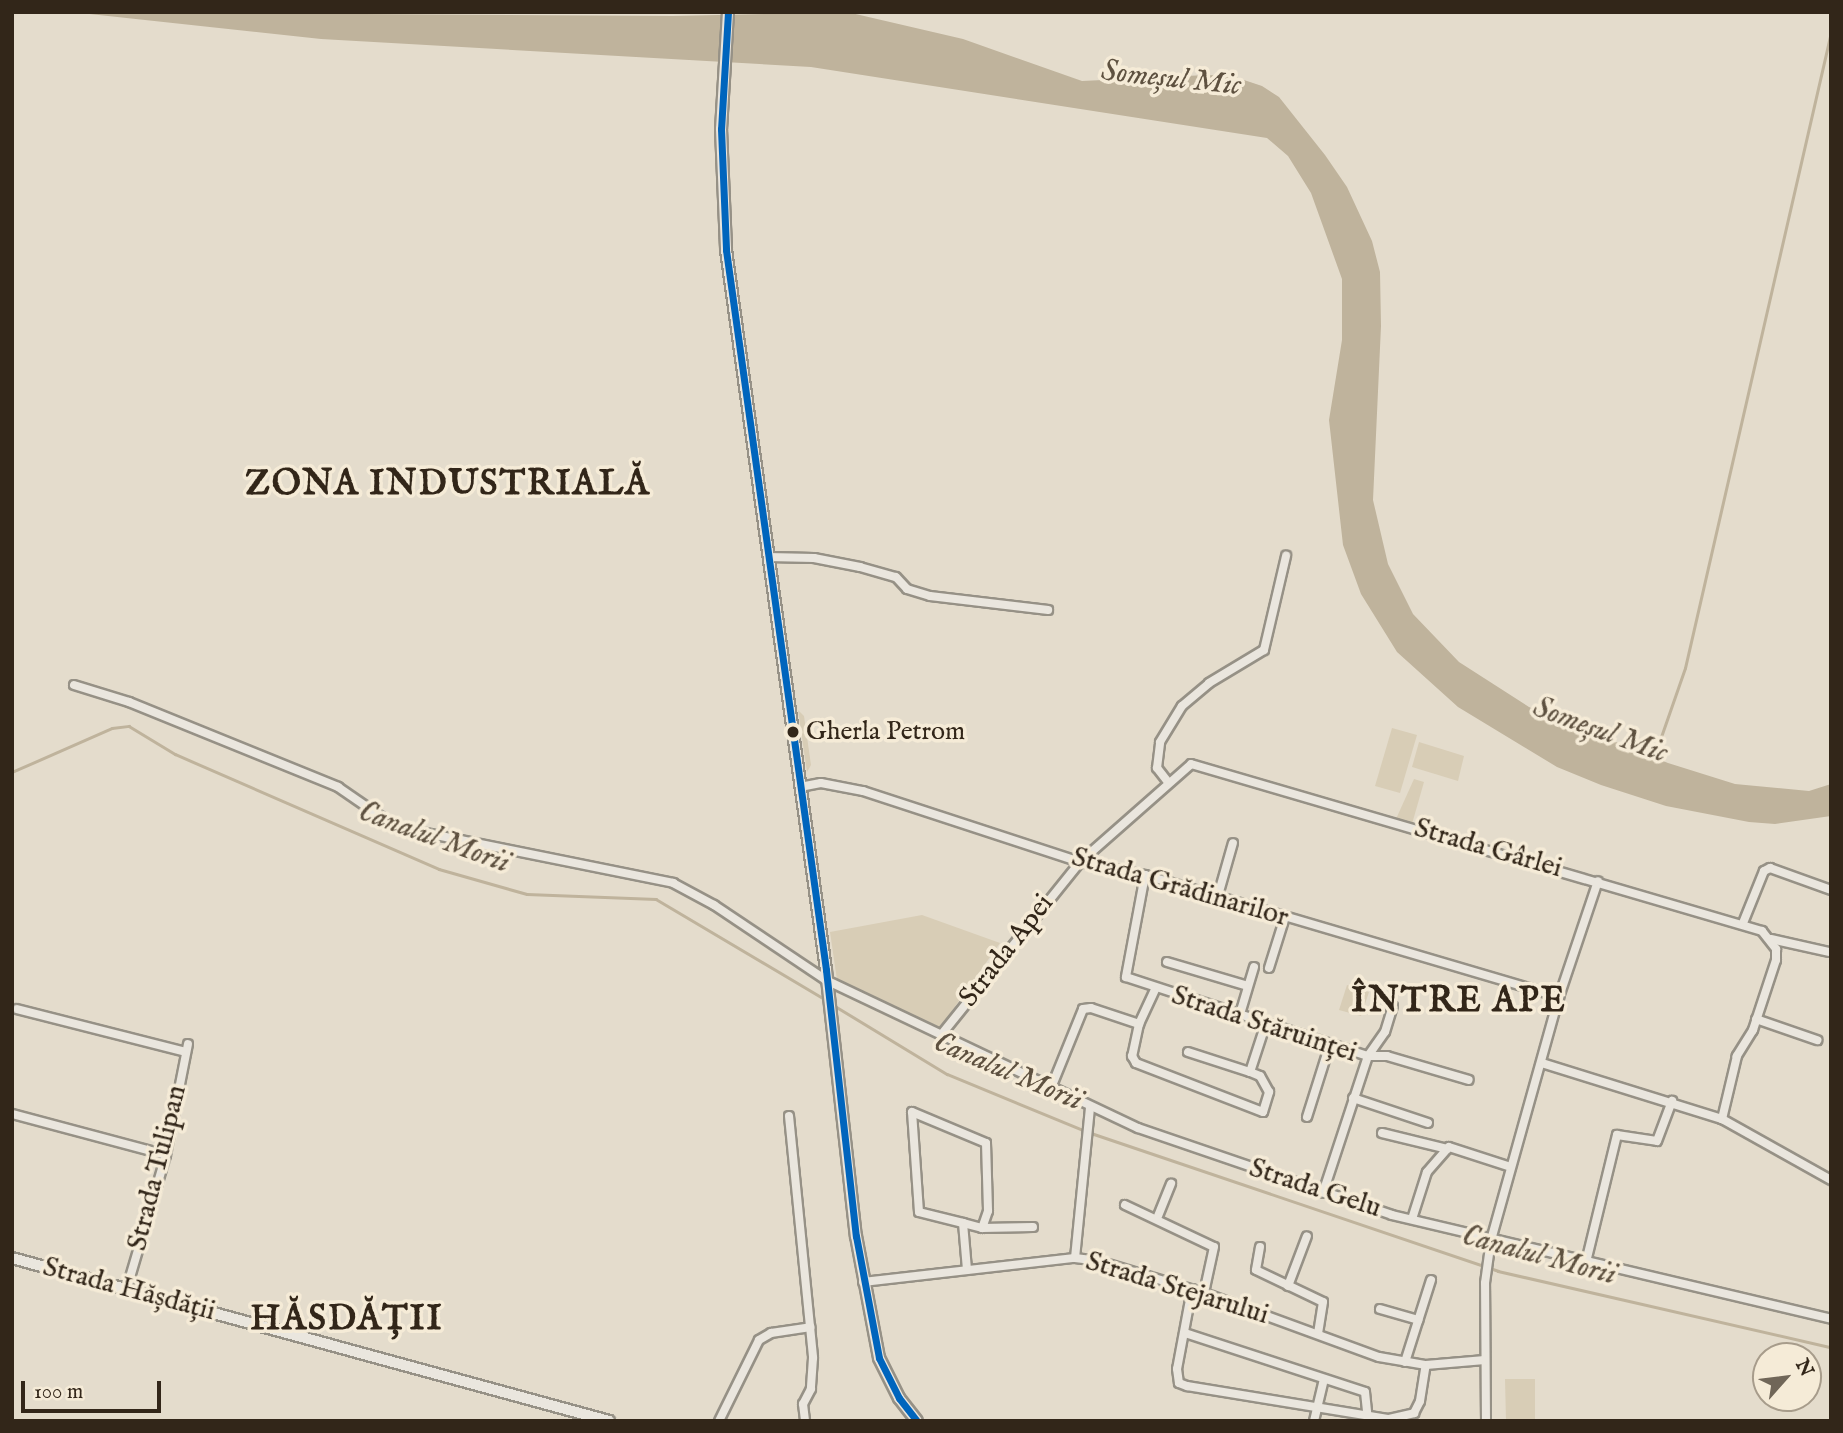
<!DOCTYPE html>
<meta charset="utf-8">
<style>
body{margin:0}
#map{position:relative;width:1843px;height:1433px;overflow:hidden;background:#e4dccc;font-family:"IM FELL English",serif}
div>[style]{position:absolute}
.green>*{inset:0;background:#d8cdb6}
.water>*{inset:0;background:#bfb39c}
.stream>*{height:2.5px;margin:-1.25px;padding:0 1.25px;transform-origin:1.25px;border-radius:1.25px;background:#bfb39c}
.roads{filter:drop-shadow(2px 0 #969186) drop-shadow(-2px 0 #969186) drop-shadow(0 2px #969186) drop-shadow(0 -2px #969186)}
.street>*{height:8px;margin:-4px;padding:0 4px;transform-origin:4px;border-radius:4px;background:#eae6de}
.secondary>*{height:10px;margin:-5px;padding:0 5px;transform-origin:5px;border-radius:5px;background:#eae6de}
.bus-1>*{height:7px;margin:-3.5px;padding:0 3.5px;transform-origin:3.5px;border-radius:3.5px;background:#0065bd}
.dots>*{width:19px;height:19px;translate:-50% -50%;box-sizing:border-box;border:4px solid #f5ebd7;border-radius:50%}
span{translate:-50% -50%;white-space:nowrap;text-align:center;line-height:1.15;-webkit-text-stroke:7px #f5ebd7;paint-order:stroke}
.bus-label{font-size:26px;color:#322619}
.left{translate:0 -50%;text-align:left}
.street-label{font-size:28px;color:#322619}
.water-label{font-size:30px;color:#5e5140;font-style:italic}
.district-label{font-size:35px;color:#322619;font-weight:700;letter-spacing:2px}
.frame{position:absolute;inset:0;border:14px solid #322619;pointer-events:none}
.north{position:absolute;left:1752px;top:1342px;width:70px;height:70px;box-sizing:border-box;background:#f5ebd7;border:2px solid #a79c8b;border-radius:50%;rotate:62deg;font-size:19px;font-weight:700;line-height:28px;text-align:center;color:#322619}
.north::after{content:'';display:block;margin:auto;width:24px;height:32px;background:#706658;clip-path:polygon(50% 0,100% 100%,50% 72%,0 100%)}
.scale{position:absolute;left:21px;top:1381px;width:140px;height:32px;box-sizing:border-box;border:4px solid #322619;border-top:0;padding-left:9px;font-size:21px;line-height:24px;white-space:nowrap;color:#322619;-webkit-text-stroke:5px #f5ebd7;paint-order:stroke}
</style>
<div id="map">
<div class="green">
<i style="clip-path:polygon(798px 710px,804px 716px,811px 765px,807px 772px)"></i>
<i style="clip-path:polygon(1392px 728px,1417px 735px,1400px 793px,1375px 786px)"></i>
<i style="clip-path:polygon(1419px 742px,1464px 756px,1458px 781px,1412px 767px)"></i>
<i style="clip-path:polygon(1414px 779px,1424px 782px,1412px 824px,1396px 819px)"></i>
<i style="clip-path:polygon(922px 915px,1000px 943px,939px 1029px,837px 980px,830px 932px)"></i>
<i style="clip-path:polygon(1347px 985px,1369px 992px,1361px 1016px,1339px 1010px)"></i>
<i style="clip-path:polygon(1505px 1379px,1535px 1379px,1535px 1421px,1506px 1421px)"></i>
</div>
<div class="water">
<i style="clip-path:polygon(71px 12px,673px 16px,847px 12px,963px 39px,1082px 81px,1207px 75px,1232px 76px,1262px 86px,1279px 97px,1325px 155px,1347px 187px,1372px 241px,1380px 272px,1381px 326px,1373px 500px,1388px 564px,1413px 614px,1459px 662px,1529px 707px,1668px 763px,1735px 784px,1809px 791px,1831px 784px,1831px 816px,1775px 824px,1749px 822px,1666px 806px,1601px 785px,1557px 767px,1458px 707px,1397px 652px,1361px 594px,1343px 545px,1329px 420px,1342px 340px,1342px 279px,1311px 193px,1288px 156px,1267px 138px,811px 67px,321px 39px)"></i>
</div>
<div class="stream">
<i style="left:1653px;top:760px;width:97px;rotate:-70.8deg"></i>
<i style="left:1685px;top:668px;width:653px;rotate:-77.07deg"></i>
<i style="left:12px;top:772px;width:109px;rotate:-23.7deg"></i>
<i style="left:112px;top:728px;width:17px;rotate:-7deg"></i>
<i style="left:129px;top:726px;width:54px;rotate:31.3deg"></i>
<i style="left:175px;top:754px;width:288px;rotate:23.5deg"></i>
<i style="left:439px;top:869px;width:91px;rotate:15.9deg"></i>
<i style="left:527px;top:894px;width:129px;rotate:2.2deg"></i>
<i style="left:656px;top:899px;width:198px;rotate:30.7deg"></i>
<i style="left:835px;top:1006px;width:131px;rotate:31.3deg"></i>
<i style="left:947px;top:1074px;width:149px;rotate:22.4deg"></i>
<i style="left:1091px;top:1133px;width:430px;rotate:18.7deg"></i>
<i style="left:1498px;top:1271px;width:342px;rotate:12.9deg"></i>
</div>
<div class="roads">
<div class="street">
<i style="left:768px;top:557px;width:46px;rotate:1.2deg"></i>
<i style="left:814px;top:558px;width:47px;rotate:11.1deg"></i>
<i style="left:860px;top:567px;width:37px;rotate:16deg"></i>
<i style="left:896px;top:577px;width:16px;rotate:47deg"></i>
<i style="left:907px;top:589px;width:24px;rotate:17deg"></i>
<i style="left:930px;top:596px;width:119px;rotate:6.8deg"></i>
<i style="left:74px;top:685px;width:58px;rotate:17.2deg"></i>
<i style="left:129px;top:702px;width:226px;rotate:22.1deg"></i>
<i style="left:338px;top:787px;width:70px;rotate:34.6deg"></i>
<i style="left:396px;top:827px;width:283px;rotate:11.4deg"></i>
<i style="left:673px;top:883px;width:47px;rotate:28.2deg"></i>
<i style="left:714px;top:905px;width:135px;rotate:33.8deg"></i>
<i style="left:826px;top:980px;width:345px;rotate:25.4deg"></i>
<i style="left:1138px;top:1128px;width:268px;rotate:18.9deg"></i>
<i style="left:1392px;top:1215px;width:451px;rotate:13.3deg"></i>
<i style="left:1168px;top:782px;width:18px;rotate:-128deg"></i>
<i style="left:1157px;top:768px;width:26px;rotate:-83deg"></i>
<i style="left:1160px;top:742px;width:42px;rotate:-58.6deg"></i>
<i style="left:1182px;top:706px;width:35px;rotate:-40deg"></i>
<i style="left:1209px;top:683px;width:64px;rotate:-31deg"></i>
<i style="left:1264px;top:650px;width:97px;rotate:-76.8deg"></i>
<i style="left:800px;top:787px;width:21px;rotate:-11deg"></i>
<i style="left:821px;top:783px;width:43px;rotate:10.8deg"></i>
<i style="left:863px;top:791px;width:228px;rotate:18.1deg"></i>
<i style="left:1080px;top:862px;width:66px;rotate:11.3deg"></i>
<i style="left:1145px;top:875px;width:432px;rotate:16.4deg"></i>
<i style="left:1145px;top:875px;width:104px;rotate:100.6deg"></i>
<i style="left:1126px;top:977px;width:255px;rotate:18.1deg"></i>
<i style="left:1368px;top:1056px;width:144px;rotate:108.2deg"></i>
<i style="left:1217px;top:899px;width:58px;rotate:-74.1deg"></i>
<i style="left:1743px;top:923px;width:56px;rotate:-68deg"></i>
<i style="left:1764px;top:871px;width:7px;rotate:-27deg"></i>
<i style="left:1770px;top:868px;width:65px;rotate:19.8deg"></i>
<i style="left:1771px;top:939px;width:59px;rotate:12.6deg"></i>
<i style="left:1167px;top:962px;width:84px;rotate:16.5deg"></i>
<i style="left:1269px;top:968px;width:53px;rotate:-72.6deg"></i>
<i style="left:17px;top:1009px;width:174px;rotate:14.3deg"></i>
<i style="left:1240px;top:1014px;width:49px;rotate:-73.4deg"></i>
<i style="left:1756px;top:1019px;width:65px;rotate:19deg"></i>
<i style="left:1139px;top:1024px;width:33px;rotate:102deg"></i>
<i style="left:1132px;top:1056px;width:8px;rotate:60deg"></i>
<i style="left:1136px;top:1063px;width:136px;rotate:21.1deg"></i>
<i style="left:1263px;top:1112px;width:21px;rotate:-73deg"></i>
<i style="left:1269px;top:1092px;width:18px;rotate:-119deg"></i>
<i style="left:1260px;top:1076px;width:11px;rotate:-158deg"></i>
<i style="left:1250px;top:1072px;width:52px;rotate:-71.9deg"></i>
<i style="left:941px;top:1035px;width:222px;rotate:-51.2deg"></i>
<i style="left:1080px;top:862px;width:148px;rotate:-41.4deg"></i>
<i style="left:1191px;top:764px;width:595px;rotate:16.3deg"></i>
<i style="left:1762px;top:931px;width:23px;rotate:52deg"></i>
<i style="left:1776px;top:949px;width:11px;rotate:90deg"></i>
<i style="left:1776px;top:960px;width:74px;rotate:108.2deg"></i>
<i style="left:1753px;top:1030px;width:31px;rotate:122deg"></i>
<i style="left:1737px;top:1056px;width:65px;rotate:103.4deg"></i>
<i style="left:1188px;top:1052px;width:65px;rotate:17.9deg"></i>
<i style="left:1368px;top:1056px;width:19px"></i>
<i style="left:1387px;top:1056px;width:85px;rotate:16.3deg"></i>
<i style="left:1368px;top:1056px;width:29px;rotate:-55deg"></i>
<i style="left:1385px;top:1032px;width:27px;rotate:-73deg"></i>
<i style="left:1542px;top:1063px;width:189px;rotate:17.3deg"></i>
<i style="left:1722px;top:1119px;width:125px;rotate:29.2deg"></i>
<i style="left:1051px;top:1088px;width:85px;rotate:-67.9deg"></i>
<i style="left:1083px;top:1009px;width:8px;rotate:-7deg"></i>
<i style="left:1091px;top:1008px;width:51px;rotate:18.4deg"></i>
<i style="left:1139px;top:1024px;width:38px;rotate:-65deg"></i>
<i style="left:1353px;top:1098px;width:79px;rotate:18.4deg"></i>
<i style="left:12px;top:1114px;width:159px;rotate:14.9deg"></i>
<i style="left:789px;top:1116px;width:243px;rotate:84.3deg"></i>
<i style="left:813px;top:1358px;width:31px;rotate:94deg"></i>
<i style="left:811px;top:1389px;width:17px;rotate:118deg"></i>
<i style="left:803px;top:1404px;width:17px;rotate:83deg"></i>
<i style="left:1307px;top:1117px;width:77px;rotate:-72.5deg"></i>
<i style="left:1382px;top:1133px;width:67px;rotate:13.8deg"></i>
<i style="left:1125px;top:1205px;width:98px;rotate:25.3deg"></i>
<i style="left:1214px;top:1247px;width:47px;rotate:102.3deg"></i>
<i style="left:1158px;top:1216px;width:35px;rotate:-68deg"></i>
<i style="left:1412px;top:1219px;width:49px;rotate:-72.3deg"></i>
<i style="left:1427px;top:1172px;width:33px;rotate:-49deg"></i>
<i style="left:1449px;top:1147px;width:65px;rotate:17.9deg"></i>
<i style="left:963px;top:1223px;width:45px;rotate:-166deg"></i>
<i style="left:919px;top:1212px;width:100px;rotate:-94deg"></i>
<i style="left:912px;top:1112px;width:80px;rotate:22.7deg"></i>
<i style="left:986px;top:1143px;width:68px;rotate:88.3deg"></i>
<i style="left:988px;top:1211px;width:18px;rotate:109deg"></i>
<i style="left:982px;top:1228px;width:20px;rotate:-165deg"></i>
<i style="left:963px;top:1223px;width:47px;rotate:85.1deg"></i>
<i style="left:982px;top:1228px;width:51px;rotate:-1.1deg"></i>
<i style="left:1260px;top:1247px;width:23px;rotate:100deg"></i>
<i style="left:1256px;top:1270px;width:74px;rotate:25.5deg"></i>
<i style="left:1323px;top:1302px;width:31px;rotate:99deg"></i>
<i style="left:1075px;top:1258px;width:151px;rotate:-84.3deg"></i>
<i style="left:1586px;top:1262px;width:131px;rotate:-76.3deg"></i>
<i style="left:1617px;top:1135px;width:40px;rotate:8.5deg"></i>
<i style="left:1657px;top:1141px;width:43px;rotate:-69.4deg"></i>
<i style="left:863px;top:1282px;width:213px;rotate:-6.5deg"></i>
<i style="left:1075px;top:1258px;width:23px;rotate:7deg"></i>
<i style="left:1098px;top:1261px;width:111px;rotate:16.8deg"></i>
<i style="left:1204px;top:1293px;width:186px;rotate:20.1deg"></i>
<i style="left:1379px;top:1357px;width:48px;rotate:9.7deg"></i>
<i style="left:1426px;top:1365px;width:59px;rotate:-4.8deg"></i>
<i style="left:1288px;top:1286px;width:53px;rotate:-69.2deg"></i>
<i style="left:1192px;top:1289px;width:81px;rotate:100.6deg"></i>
<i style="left:1177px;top:1369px;width:14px;rotate:82deg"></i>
<i style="left:1179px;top:1383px;width:9px;rotate:21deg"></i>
<i style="left:1187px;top:1386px;width:205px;rotate:9.3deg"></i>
<i style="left:1389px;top:1419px;width:26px;rotate:-13deg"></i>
<i style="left:1414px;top:1413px;width:13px;rotate:-63deg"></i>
<i style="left:1420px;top:1401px;width:36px;rotate:-81deg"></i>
<i style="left:126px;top:1291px;width:142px;rotate:-73.6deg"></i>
<i style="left:166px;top:1155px;width:113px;rotate:-78.8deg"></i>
<i style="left:1380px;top:1309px;width:40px;rotate:16deg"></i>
<i style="left:1185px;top:1333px;width:189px;rotate:18.1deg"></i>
<i style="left:1365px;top:1392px;width:20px;rotate:84deg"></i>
<i style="left:1405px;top:1362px;width:86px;rotate:-72.4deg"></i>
<i style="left:719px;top:1421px;width:90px;rotate:-63.7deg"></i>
<i style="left:759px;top:1340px;width:14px;rotate:-30deg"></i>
<i style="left:771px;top:1333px;width:40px;rotate:-8.5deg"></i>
<i style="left:1314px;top:1421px;width:43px;rotate:-76.6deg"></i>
<i style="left:1486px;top:1421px;width:138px;rotate:-90.4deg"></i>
<i style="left:1485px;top:1283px;width:43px;rotate:-82.1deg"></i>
<i style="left:1491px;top:1240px;width:252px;rotate:-74.4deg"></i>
<i style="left:1559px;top:997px;width:122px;rotate:-71.4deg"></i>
</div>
<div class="secondary">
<i style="left:728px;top:12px;width:117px;rotate:93.4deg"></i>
<i style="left:721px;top:129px;width:121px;rotate:87.6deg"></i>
<i style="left:726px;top:250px;width:727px;rotate:82.09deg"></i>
<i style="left:826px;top:970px;width:268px;rotate:83.6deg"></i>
<i style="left:856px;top:1236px;width:124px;rotate:79.3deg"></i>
<i style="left:879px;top:1358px;width:45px;rotate:63.4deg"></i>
<i style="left:899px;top:1398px;width:29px;rotate:52deg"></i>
<i style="left:12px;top:1258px;width:619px;rotate:15.27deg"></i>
</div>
</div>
<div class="bus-1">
<i style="left:728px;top:12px;width:117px;rotate:93.4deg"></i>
<i style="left:721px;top:129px;width:121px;rotate:87.6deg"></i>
<i style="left:726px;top:250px;width:727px;rotate:82.09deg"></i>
<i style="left:826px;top:970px;width:268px;rotate:83.6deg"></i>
<i style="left:856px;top:1236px;width:124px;rotate:79.3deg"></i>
<i style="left:879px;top:1358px;width:45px;rotate:63.4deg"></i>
<i style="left:899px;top:1398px;width:29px;rotate:52deg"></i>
</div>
<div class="dots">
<i style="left:793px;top:732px;background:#322619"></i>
</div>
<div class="bus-label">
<span class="left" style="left:806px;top:732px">Gherla Petrom</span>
</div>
<div class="street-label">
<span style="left:1488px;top:849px;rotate:16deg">Strada Gârlei</span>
<span style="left:1180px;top:888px;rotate:16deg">Strada Grădinarilor</span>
<span style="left:1007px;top:951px;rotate:-52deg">Strada Apei</span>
<span style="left:1264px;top:1025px;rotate:18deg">Strada Stăruinței</span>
<span style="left:158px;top:1168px;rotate:-76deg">Strada Tulipan</span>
<span style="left:1315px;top:1189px;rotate:18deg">Strada Gelu</span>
<span style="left:1177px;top:1289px;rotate:17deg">Strada Stejarului</span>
<span style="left:129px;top:1290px;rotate:15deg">Strada Hășdății</span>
</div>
<div class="water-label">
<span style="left:1171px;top:79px;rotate:6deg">Someșul Mic</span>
<span style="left:1600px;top:731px;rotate:20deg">Someșul Mic</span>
<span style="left:434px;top:838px;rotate:20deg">Canalul Morii</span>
<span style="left:1008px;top:1072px;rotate:23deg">Canalul Morii</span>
<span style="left:1539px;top:1256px;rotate:15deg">Canalul Morii</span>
</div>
<div class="district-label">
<span style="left:448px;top:485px">ZONA INDUSTRIALĂ</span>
<span style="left:1459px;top:1002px">ÎNTRE APE</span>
<span style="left:347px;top:1320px">HĂSDĂȚII</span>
</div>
<div class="frame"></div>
<div class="north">N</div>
<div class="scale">100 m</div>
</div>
